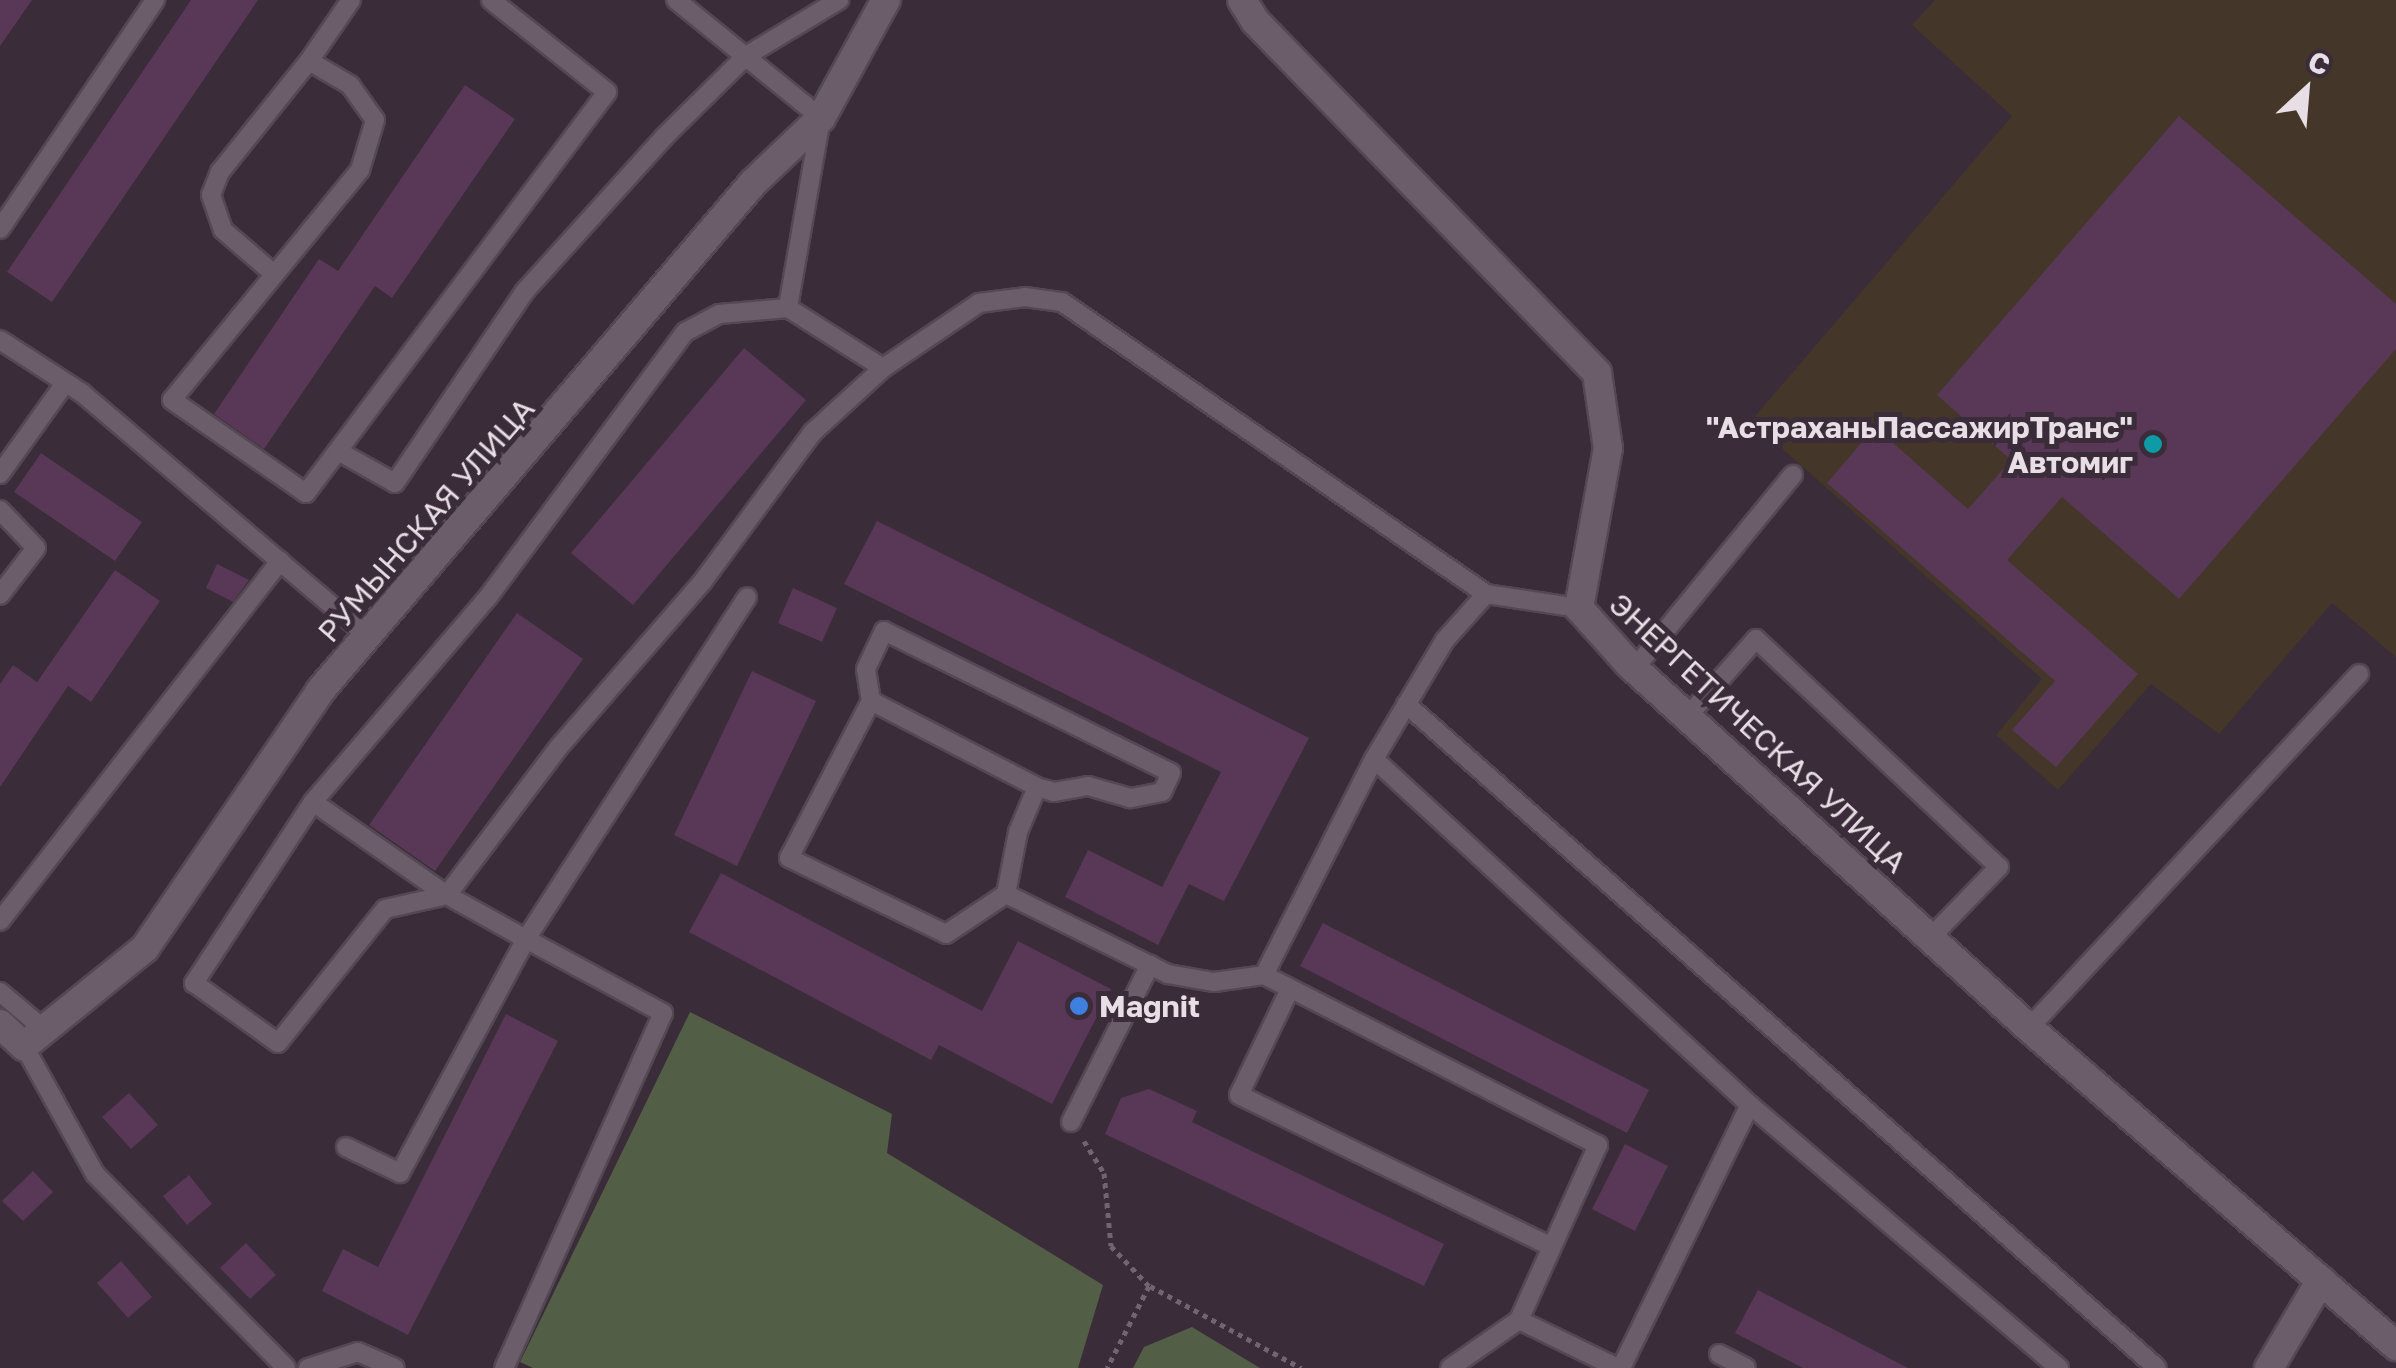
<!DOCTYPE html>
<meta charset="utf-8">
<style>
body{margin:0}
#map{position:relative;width:2396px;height:1368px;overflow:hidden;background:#3a2c38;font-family:"Golos Text",sans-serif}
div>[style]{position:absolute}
.industrial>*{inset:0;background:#443628}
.green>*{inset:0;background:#525f46}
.building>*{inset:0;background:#583856}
.path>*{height:5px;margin-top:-2.5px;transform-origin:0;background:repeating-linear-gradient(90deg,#726570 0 5px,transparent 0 10px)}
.roads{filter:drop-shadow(2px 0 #544953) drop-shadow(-2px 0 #544953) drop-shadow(0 2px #544953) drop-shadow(0 -2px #544953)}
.service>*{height:18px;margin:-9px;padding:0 9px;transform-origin:9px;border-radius:9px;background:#6c5d6a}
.minor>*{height:28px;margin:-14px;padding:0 14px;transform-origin:14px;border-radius:14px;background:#6c5d6a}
.tertiary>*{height:28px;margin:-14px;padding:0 14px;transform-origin:14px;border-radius:14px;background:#6c5d6a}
.dots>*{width:28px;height:28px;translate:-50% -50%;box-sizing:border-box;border:5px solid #3a2c38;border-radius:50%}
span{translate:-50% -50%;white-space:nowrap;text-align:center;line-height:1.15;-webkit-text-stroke:10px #3a2c38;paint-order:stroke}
.poi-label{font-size:30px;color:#e7dee6;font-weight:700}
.right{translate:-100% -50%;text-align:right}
.left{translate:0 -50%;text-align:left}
.street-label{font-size:30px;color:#e7dee6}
.north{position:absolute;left:2256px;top:40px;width:100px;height:100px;-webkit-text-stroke:8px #3a2c38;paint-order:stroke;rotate:26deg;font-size:28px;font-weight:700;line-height:40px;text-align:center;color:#e7dee6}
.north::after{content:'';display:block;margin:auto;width:35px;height:45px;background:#e7dee6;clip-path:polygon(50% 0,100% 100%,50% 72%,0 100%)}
</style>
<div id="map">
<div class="industrial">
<i style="clip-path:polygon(1935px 0,2396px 0,2396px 657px,2332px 603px,2219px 734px,2151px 684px,2058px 790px,1996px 735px,2042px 679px,1751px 421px,2012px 116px,1912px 25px)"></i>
</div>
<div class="green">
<i style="clip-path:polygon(690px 1012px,892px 1114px,887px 1153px,1103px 1285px,1078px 1368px,533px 1368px,520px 1362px)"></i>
<i style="clip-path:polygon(1192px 1327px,1260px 1368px,1133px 1368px,1144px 1347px)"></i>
</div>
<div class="building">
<i style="clip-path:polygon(0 0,32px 0,0 46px)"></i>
<i style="clip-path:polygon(191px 0,258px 0,52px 302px,7px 272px)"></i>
<i style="clip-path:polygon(465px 85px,515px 119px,392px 298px,375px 286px,264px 449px,214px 414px,319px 259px,338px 271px)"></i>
<i style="clip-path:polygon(2179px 116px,2396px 304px,2396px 349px,2179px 599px,2062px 497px,2007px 560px,2138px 674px,2056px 767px,2012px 730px,2055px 681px,1827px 483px,1875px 427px,1968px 509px,2011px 460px,1937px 395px)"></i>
<i style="clip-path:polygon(744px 348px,806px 400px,633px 605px,571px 553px)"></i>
<i style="clip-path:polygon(41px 453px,142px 522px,115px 561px,14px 492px)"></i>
<i style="clip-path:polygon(877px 521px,1309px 738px,1224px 901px,1189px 884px,1158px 945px,1065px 897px,1088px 850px,1162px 887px,1221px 772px,844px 584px)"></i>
<i style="clip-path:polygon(217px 564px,249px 580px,233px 602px,206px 588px)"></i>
<i style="clip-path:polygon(115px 570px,160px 601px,91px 702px,68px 686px,0 787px,0 684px,13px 665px,37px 682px)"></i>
<i style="clip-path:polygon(793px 588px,837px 608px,822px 642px,778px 623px)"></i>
<i style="clip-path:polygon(517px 613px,583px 659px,435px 871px,369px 825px)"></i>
<i style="clip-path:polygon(752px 671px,816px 701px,737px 866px,674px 835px)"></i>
<i style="clip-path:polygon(721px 873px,982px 1011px,1018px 941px,1111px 989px,1052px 1104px,939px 1045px,931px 1060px,689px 932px)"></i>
<i style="clip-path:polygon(1323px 923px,1649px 1090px,1627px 1133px,1300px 966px)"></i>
<i style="clip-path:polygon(506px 1014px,558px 1041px,408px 1335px,322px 1291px,343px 1249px,378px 1267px)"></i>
<i style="clip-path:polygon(1149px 1089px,1197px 1111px,1192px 1122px,1444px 1244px,1424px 1286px,1105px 1134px,1121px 1098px)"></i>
<i style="clip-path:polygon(129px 1093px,158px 1125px,131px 1149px,102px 1117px)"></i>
<i style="clip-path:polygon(1625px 1144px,1668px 1166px,1635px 1231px,1592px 1209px)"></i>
<i style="clip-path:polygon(33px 1171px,53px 1192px,23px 1221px,2px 1201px)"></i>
<i style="clip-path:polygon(189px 1175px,212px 1204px,187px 1225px,163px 1196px)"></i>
<i style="clip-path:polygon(246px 1243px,276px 1275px,250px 1299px,220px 1268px)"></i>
<i style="clip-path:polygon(121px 1261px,152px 1297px,128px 1318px,97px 1283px)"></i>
<i style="clip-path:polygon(1758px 1290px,1908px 1368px,1803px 1368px,1735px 1333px)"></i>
</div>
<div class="path">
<i style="left:1084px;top:1141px;width:38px;rotate:58deg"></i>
<i style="left:1104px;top:1173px;width:73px;rotate:84.5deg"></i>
<i style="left:1111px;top:1246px;width:55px;rotate:46.5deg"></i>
<i style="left:1149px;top:1286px;width:92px;rotate:117.1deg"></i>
<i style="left:1150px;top:1286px;width:172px;rotate:28.5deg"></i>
</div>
<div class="roads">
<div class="service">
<i style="left:676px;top:0;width:187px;rotate:39.1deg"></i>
<i style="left:821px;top:118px;width:193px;rotate:99.9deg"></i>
<i style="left:309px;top:61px;width:74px;rotate:-55.5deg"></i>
<i style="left:0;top:229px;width:277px;rotate:-55.9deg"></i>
<i style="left:274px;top:274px;width:67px;rotate:-139.2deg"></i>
<i style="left:223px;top:230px;width:37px;rotate:-109deg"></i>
<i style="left:211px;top:195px;width:25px;rotate:-69deg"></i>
<i style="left:220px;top:172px;width:142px;rotate:-51.3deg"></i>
<i style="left:309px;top:61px;width:48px;rotate:30.3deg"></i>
<i style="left:350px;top:85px;width:43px;rotate:54.5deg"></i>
<i style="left:375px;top:120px;width:52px;rotate:106.7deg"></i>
<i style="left:360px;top:170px;width:297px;rotate:129.3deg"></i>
<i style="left:172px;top:400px;width:163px;rotate:34.8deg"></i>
<i style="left:306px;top:493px;width:501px;rotate:-53.11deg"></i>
<i style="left:607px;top:92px;width:148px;rotate:-141.6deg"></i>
<i style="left:0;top:340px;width:98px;rotate:32.9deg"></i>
<i style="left:82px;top:393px;width:378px;rotate:40.4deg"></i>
<i style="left:883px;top:368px;width:112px;rotate:-147.7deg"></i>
<i style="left:788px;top:308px;width:69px;rotate:175deg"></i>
<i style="left:719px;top:314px;width:38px;rotate:152deg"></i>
<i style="left:685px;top:332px;width:330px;rotate:126.6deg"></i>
<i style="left:488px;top:597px;width:270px;rotate:130.5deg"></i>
<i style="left:313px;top:802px;width:163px;rotate:34.8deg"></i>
<i style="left:447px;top:895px;width:184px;rotate:-52.9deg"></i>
<i style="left:558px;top:748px;width:221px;rotate:-49deg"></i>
<i style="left:703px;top:581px;width:185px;rotate:-53.6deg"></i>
<i style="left:813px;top:432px;width:95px;rotate:-42.4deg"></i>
<i style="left:883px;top:368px;width:116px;rotate:-34.1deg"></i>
<i style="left:979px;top:303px;width:46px;rotate:-7.4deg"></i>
<i style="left:1025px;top:297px;width:37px;rotate:8deg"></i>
<i style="left:1062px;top:302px;width:515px;rotate:34.55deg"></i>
<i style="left:338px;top:451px;width:65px;rotate:29.3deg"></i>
<i style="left:395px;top:483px;width:232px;rotate:-55.9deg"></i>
<i style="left:525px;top:291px;width:207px;rotate:-47.9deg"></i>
<i style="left:664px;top:137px;width:115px;rotate:-44.6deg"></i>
<i style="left:746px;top:56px;width:109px;rotate:-31.1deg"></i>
<i style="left:0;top:474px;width:108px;rotate:-54.4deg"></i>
<i style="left:0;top:510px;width:52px;rotate:46.5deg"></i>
<i style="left:36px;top:548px;width:59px;rotate:127.5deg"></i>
<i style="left:1634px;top:669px;width:251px;rotate:-50.7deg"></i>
<i style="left:871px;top:701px;width:177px;rotate:117.6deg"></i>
<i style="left:789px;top:858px;width:174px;rotate:25.8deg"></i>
<i style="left:946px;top:934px;width:72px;rotate:-33.7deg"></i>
<i style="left:1406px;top:704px;width:1002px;rotate:41.48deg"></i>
<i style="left:1687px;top:717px;width:104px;rotate:-48.5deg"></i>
<i style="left:1756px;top:639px;width:333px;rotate:43.2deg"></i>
<i style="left:1999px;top:867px;width:99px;rotate:134.2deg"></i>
<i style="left:1374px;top:759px;width:511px;rotate:42.62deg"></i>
<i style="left:1750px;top:1105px;width:406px;rotate:40.4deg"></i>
<i style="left:1037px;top:787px;width:187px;rotate:-152.6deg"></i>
<i style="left:871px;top:701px;width:32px;rotate:-99deg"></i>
<i style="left:866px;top:669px;width:42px;rotate:-64.7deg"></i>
<i style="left:884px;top:631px;width:320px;rotate:26.3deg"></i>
<i style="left:1171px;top:773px;width:21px;rotate:115deg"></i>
<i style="left:1162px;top:792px;width:33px;rotate:169deg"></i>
<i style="left:1130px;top:798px;width:44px;rotate:-164.1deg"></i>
<i style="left:1088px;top:786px;width:35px;rotate:170deg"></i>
<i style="left:1054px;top:792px;width:18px;rotate:-164deg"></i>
<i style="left:1037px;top:787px;width:49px;rotate:112.9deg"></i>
<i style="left:1018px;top:832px;width:63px;rotate:101deg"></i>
<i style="left:1006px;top:894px;width:181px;rotate:26.3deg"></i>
<i style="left:1168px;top:974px;width:47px;rotate:9.9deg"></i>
<i style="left:1214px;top:982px;width:50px;rotate:-8deg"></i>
<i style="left:1264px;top:975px;width:242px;rotate:-63deg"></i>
<i style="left:1374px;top:759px;width:139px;rotate:-59.2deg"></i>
<i style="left:1445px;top:640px;width:62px;rotate:-48.3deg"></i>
<i style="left:1486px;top:594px;width:94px;rotate:8.6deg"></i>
<i style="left:313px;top:802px;width:217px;rotate:123.3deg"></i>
<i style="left:194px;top:983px;width:103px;rotate:35.5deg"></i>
<i style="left:278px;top:1043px;width:171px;rotate:-51.4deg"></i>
<i style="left:385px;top:909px;width:64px;rotate:-12.7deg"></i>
<i style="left:447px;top:895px;width:90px;rotate:29.1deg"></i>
<i style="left:526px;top:939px;width:407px;rotate:-57.1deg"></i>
<i style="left:0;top:921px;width:456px;rotate:-52.1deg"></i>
<i style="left:1264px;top:975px;width:375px;rotate:27deg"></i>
<i style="left:1598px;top:1145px;width:192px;rotate:114.3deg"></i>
<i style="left:1519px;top:1320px;width:110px;rotate:25.9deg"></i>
<i style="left:1289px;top:991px;width:115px;rotate:115.7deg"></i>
<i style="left:1239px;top:1095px;width:343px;rotate:25.9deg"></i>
<i style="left:0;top:992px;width:59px;rotate:40.2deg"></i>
<i style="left:2029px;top:1028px;width:484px;rotate:-47deg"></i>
<i style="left:24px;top:1046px;width:146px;rotate:61deg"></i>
<i style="left:95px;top:1174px;width:272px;rotate:45.4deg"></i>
<i style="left:1071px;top:1122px;width:176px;rotate:-63.3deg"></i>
<i style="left:346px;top:1147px;width:60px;rotate:25.7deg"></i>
<i style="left:400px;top:1173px;width:266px;rotate:-61.7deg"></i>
<i style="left:526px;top:939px;width:156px;rotate:28.4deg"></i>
<i style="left:663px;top:1013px;width:389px;rotate:114.1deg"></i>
<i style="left:1719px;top:1354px;width:30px;rotate:27deg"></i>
<i style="left:308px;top:1368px;width:52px;rotate:-17.7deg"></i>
<i style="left:358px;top:1352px;width:40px;rotate:23.4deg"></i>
<i style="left:1450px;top:1368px;width:84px;rotate:-34.8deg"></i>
<i style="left:1621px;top:1368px;width:293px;rotate:-63.9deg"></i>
</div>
<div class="minor">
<i style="left:0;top:1024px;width:33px;rotate:43deg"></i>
<i style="left:24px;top:1046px;width:156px;rotate:-39deg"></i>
<i style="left:145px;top:948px;width:311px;rotate:-55.7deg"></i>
<i style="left:320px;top:691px;width:667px;rotate:-49.56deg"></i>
<i style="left:753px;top:183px;width:94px;rotate:-43.7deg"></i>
<i style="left:821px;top:118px;width:135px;rotate:-61.2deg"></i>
<i style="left:2269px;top:1368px;width:102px;rotate:-59.4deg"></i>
</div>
<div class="tertiary">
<i style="left:1242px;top:0;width:25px;rotate:58deg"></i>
<i style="left:1255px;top:21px;width:491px;rotate:45.8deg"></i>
<i style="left:1597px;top:373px;width:76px;rotate:81.7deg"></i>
<i style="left:1608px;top:448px;width:163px;rotate:100.3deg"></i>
<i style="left:1579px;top:608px;width:75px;rotate:48.2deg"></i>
<i style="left:1629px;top:664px;width:541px;rotate:42.3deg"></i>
<i style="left:2029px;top:1028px;width:486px;rotate:40.9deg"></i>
</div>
</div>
<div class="dots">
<i style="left:2153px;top:444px;background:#0f9aa8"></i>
<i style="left:1079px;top:1006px;background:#3f7fe0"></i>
</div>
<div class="poi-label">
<span class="right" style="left:2133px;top:444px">"АстраханьПассажирТранс"<br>Автомиг</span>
<span class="left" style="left:1099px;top:1006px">Magnit</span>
</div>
<div class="street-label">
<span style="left:426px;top:520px;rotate:-49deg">РУМЫНСКАЯ УЛИЦА</span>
<span style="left:1758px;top:733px;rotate:43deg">ЭНЕРГЕТИЧЕСКАЯ УЛИЦА</span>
</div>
<div class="north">С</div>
</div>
